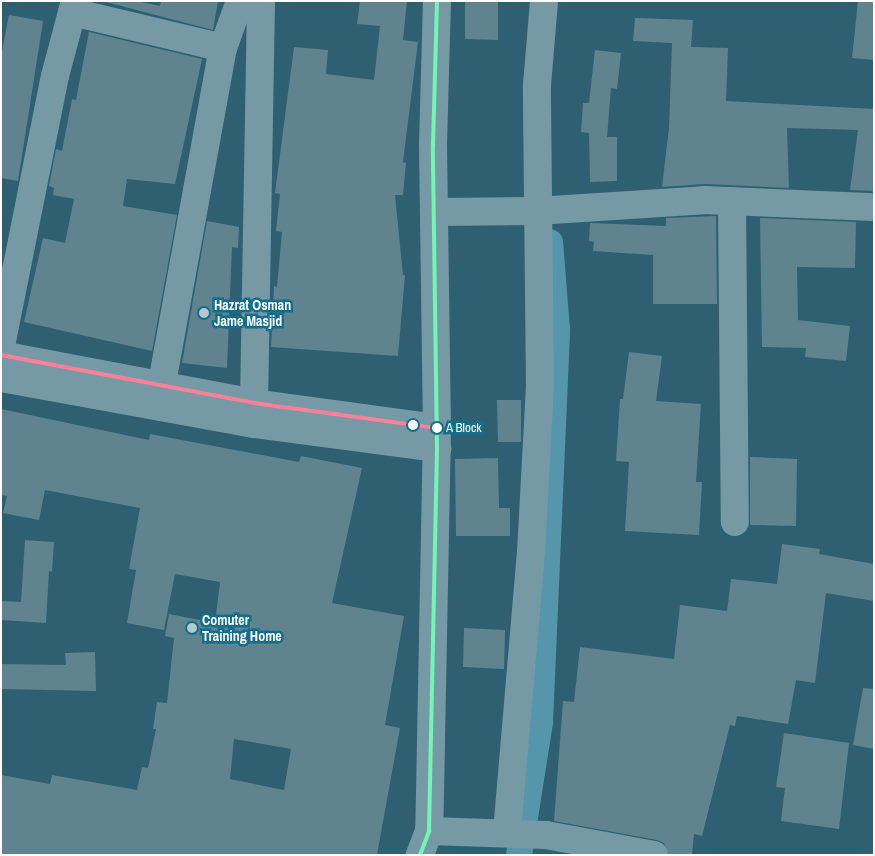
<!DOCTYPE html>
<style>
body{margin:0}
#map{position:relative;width:875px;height:856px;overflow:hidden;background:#2f6071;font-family:"Archivo Narrow",sans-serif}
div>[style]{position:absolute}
.canal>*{height:26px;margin:-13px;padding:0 13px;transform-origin:13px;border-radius:13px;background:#5696ab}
.building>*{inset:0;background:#5f838f}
.minor>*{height:28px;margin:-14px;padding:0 14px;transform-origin:14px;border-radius:14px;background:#769aa5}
.tertiary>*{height:28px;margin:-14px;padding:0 14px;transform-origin:14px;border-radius:14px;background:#769aa5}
.bus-1>*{height:4px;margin:-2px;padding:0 2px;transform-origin:2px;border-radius:2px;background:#ff8098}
.bus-2>*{height:4px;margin:-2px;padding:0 2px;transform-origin:2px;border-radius:2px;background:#73f6b3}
.dots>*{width:14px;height:14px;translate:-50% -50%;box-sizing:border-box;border:2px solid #136e8d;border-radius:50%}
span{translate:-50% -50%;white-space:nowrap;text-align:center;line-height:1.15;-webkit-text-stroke:5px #136e8d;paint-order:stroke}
.bus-label{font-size:13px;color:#fff}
.left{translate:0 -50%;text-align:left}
.poi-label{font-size:14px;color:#fff;font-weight:700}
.frame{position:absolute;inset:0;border:2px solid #fff;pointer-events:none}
</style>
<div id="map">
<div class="canal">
<i style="left:519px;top:855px;width:135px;rotate:-81deg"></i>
<i style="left:540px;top:722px;width:392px;rotate:-87.5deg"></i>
<i style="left:557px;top:330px;width:88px;rotate:-94.5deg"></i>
</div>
<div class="building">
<i style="clip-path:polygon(102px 1px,137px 1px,160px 6px,161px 1px,218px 1px,213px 30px)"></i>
<i style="clip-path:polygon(360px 1px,407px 1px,403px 40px,418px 42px,403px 162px,406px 163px,403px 195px,395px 195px,403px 275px,405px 275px,398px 356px,271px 347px,274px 286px,277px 287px,282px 232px,276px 231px,280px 194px,275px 193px,294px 47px,328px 50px,326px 74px,374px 80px,380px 26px,357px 24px)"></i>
<i style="clip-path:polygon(465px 1px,498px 1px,498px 40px,465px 39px)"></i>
<i style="clip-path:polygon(858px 1px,874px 1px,874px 60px,852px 58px)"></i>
<i style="clip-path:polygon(9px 15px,43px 21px,18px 181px,1px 178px,1px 56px)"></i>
<i style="clip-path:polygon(635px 18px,693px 20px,691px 47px,728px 48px,726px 101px,874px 109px,874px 191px,850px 190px,858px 130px,787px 128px,789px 188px,705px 184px,662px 187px,669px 128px,672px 43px,633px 41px)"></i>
<i style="clip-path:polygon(89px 32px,202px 59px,175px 184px,127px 179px,123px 206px,177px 215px,152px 351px,24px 322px,43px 238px,65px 243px,74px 199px,53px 195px,54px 188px,49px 186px,56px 149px,62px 151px,72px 99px,76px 100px)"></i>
<i style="clip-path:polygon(595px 50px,621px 53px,617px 89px,611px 88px,607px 137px,617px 137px,617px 181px,590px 182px,589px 133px,581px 132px,583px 103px,589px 103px)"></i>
<i style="clip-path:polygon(716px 216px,717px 304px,653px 304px,653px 255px,593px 251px,594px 242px,589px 241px,590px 223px,666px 226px,666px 218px)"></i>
<i style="clip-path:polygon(760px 218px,856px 222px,855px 268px,797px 267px,798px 320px,850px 326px,846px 361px,805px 357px,806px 348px,762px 347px)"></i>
<i style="clip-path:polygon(207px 221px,239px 227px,238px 248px,232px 247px,227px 368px,182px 363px)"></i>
<i style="clip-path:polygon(629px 352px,662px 356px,656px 401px,701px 404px,696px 482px,702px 482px,699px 535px,625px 531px,629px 462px,616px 461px,620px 399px,623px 399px)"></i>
<i style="clip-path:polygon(497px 400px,521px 400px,521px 442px,498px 442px)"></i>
<i style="clip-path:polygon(evenodd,1px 409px,149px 440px,150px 434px,299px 462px,301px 456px,362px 468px,332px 603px,404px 616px,385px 725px,400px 728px,377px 855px,1px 855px,1px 775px,50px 784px,52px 775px,137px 790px,142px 767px,148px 768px,156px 729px,153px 729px,157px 702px,167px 703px,174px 638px,165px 636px,169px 614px,215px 623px,220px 582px,175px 574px,164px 630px,127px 623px,136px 570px,129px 569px,140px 508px,45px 490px,39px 520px,3px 513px,7px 496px,1px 495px,1px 409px,234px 739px,291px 749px,284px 790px,230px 779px,234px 739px)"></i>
<i style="clip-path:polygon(750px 457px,797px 459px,796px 526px,750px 525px)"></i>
<i style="clip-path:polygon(498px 458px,499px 508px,510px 508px,510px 536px,456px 536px,455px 459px)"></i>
<i style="clip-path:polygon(25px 540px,54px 542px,52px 572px,49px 571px,46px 623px,1px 620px,1px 601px,21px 602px)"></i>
<i style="clip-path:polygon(782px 544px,820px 549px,819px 554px,874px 564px,874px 601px,826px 593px,815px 683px,796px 680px,788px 724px,737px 716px,735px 726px,730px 725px,702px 836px,694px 834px,692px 855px,669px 855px,664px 843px,657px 840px,554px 821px,563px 701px,574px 702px,580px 647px,674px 659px,680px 605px,727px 611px,731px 579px,777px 584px)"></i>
<i style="clip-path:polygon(464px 628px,505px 630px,504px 669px,463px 667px)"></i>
<i style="clip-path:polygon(95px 652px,96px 691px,1px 689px,1px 664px,66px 665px,65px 653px)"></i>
<i style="clip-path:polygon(863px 688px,874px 689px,874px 749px,853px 745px)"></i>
<i style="clip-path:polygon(784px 733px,849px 743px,839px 829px,781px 821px,785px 788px,776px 787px)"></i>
</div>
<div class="minor">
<i style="left:437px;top:1px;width:144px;rotate:91.6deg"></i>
<i style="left:433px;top:145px;width:283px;rotate:89.2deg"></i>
<i style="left:72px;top:12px;width:155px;rotate:13.4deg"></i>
<i style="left:732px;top:201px;width:321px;rotate:89.5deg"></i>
<i style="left:436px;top:212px;width:100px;rotate:-0.6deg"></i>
<i style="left:536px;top:211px;width:168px;rotate:-3.7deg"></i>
<i style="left:704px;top:200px;width:170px;rotate:2.4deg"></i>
<i style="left:1px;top:346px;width:275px;rotate:-78.7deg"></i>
<i style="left:55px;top:76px;width:78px;rotate:-75.1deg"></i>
<i style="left:162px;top:383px;width:341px;rotate:-79.7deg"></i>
<i style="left:223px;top:48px;width:50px;rotate:-70.1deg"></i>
<i style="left:254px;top:403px;width:402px;rotate:-89deg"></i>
<i style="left:429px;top:831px;width:117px;rotate:2deg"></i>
<i style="left:546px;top:835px;width:110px;rotate:10.5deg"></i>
<i style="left:507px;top:832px;width:281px;rotate:-85.1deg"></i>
<i style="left:531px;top:552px;width:164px;rotate:-86.9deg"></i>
<i style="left:540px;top:388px;width:303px;rotate:-90.6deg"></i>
<i style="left:537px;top:85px;width:84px;rotate:-85.2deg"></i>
</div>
<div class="tertiary">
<i style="left:1px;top:355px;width:258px;rotate:10.7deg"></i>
<i style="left:254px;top:403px;width:185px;rotate:7.8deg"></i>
<i style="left:437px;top:428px;width:403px;rotate:91.1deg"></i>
<i style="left:429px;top:831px;width:26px;rotate:111deg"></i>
<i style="left:1px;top:378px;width:257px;rotate:10.3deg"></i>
<i style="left:254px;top:424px;width:185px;rotate:7.5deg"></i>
</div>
<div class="bus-1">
<i style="left:1px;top:355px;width:258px;rotate:10.7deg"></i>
<i style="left:254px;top:403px;width:185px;rotate:7.8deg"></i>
</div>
<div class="bus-2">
<i style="left:420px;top:855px;width:26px;rotate:-69deg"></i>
<i style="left:429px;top:831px;width:383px;rotate:-88.8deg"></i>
<i style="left:437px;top:448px;width:303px;rotate:-90.8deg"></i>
<i style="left:433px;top:145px;width:144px;rotate:-88.4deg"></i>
</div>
<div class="dots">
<i style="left:204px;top:313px;background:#b6c7cd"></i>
<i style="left:413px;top:425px;background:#fff"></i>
<i style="left:437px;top:428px;background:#fff"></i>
<i style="left:192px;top:628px;background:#b6c7cd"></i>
</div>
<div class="bus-label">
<span class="left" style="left:446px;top:428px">A Block</span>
</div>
<div class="poi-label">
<span class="left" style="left:214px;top:313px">Hazrat Osman<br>Jame Masjid</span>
<span class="left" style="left:202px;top:628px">Comuter<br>Training Home</span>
</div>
<div class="frame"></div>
</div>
